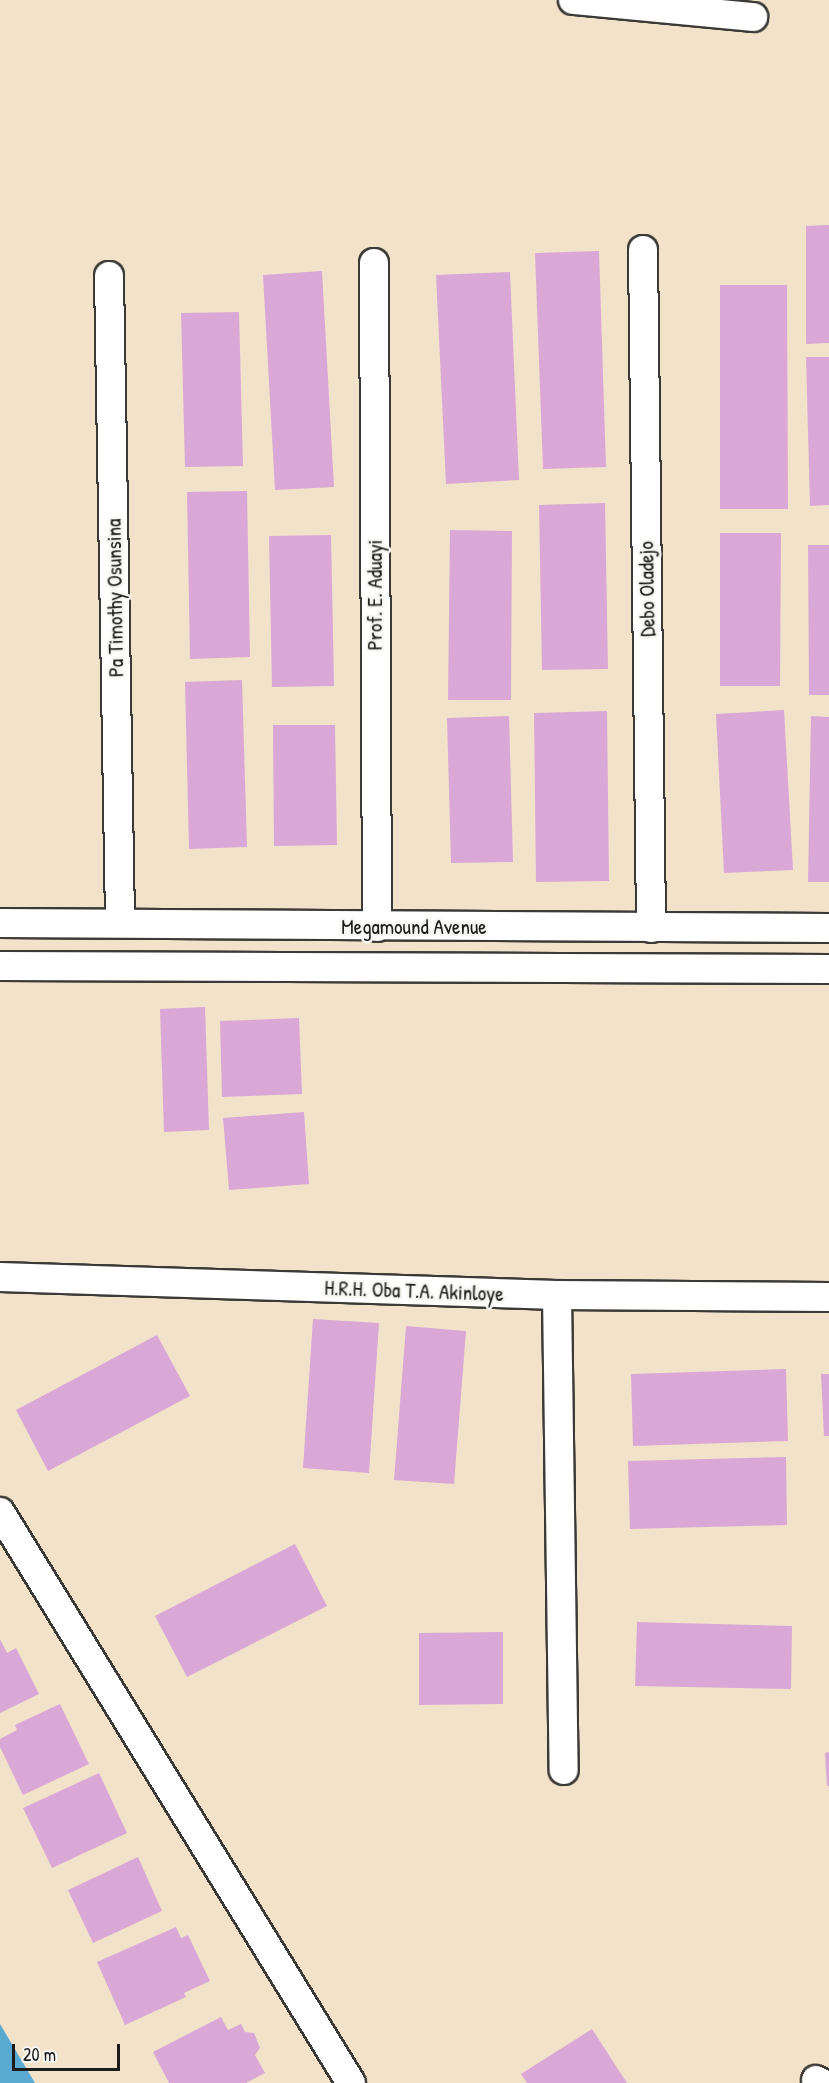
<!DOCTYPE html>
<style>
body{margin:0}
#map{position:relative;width:829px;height:2083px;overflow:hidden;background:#f2e2c9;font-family:"Patrick Hand",sans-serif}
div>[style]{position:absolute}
.water>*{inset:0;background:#59a9d3}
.building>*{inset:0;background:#daa8d7}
.roads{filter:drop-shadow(2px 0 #3c3a36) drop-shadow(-2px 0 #3c3a36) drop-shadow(0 2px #3c3a36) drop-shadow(0 -2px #3c3a36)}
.minor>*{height:28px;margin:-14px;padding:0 14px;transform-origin:14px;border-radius:14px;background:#fff}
span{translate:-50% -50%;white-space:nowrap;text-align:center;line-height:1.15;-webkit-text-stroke:5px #f6f6f2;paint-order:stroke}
.street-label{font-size:21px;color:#1c1c1c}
.scale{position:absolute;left:12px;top:2044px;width:108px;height:27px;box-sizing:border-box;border:3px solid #1c1c1c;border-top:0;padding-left:8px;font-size:18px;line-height:21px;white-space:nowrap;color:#1c1c1c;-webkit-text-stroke:4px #f6f6f2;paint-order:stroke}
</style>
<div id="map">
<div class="water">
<i style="clip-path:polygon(0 2024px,35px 2083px,0 2083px)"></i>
</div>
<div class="building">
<i style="clip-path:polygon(829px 225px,829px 343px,806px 344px,806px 226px)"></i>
<i style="clip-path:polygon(599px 251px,606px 467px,543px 469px,535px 253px)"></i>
<i style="clip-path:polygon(322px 271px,334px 487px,275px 490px,263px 275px)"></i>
<i style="clip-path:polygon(510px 272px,519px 480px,446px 484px,436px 275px)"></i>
<i style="clip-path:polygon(720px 285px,787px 285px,788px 509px,720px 509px)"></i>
<i style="clip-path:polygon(239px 312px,243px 466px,185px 467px,181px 313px)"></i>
<i style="clip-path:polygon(806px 357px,829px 357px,829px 505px,810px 506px)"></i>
<i style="clip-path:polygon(247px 491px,250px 657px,190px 659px,187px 492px)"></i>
<i style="clip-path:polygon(605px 503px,608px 669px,542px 670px,539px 505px)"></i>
<i style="clip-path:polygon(450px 530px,512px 531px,511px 700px,448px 700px)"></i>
<i style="clip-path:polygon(720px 533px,781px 533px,780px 686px,720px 686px)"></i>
<i style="clip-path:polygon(331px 535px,334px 686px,272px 687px,269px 536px)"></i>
<i style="clip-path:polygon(808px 545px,829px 545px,829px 695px,809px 695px)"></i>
<i style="clip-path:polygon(242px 680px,247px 847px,189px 849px,185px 682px)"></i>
<i style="clip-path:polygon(784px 710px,793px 870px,724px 873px,716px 714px)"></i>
<i style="clip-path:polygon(607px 711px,609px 881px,536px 882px,534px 713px)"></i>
<i style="clip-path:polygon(509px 716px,513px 862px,451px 863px,447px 718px)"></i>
<i style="clip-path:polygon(811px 716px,829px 717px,829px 882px,808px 882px)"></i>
<i style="clip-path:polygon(273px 725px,335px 725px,337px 845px,274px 846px)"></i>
<i style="clip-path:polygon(205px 1007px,209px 1130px,164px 1132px,160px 1009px)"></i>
<i style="clip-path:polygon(299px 1018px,302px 1094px,222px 1097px,220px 1021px)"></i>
<i style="clip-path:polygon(304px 1112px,309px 1184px,229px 1190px,223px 1118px)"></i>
<i style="clip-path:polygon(313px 1319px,379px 1323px,369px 1473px,303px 1468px)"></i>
<i style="clip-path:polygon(406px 1326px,466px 1331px,454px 1484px,394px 1480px)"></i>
<i style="clip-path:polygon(157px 1335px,190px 1396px,48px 1471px,16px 1410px)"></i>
<i style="clip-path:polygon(786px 1369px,788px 1441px,633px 1446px,631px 1374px)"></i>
<i style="clip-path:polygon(821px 1374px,829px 1374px,829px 1436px,824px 1436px)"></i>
<i style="clip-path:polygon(786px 1457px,787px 1525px,630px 1529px,628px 1461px)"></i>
<i style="clip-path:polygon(295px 1544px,327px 1606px,187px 1677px,155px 1616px)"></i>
<i style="clip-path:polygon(637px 1622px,792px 1626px,791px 1689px,635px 1686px)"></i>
<i style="clip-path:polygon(503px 1632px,503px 1704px,419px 1705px,419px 1633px)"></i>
<i style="clip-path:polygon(0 1639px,7px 1653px,16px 1648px,39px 1694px,0 1713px)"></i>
<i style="clip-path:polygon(60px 1704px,89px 1764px,23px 1795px,0 1747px,0 1739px,17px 1730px,15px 1725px)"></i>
<i style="clip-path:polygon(829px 1752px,829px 1786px,827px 1786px,825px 1753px)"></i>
<i style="clip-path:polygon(99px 1773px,127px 1833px,52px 1868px,23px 1808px)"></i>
<i style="clip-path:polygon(138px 1857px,162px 1911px,93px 1943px,68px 1890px)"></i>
<i style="clip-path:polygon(176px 1927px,181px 1938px,188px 1935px,210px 1981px,184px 1993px,186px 1997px,125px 2025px,97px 1962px)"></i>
<i style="clip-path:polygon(221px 2017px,228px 2030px,241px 2024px,245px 2032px,254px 2033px,260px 2048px,255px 2055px,265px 2073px,246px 2083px,169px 2083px,153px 2052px)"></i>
<i style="clip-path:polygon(592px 2029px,627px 2083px,527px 2083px,521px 2074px)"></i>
</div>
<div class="roads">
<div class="minor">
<i style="left:573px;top:0;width:181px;rotate:5.4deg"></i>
<i style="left:643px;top:250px;width:678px;rotate:89.32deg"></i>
<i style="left:374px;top:263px;width:664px;rotate:89.74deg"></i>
<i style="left:109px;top:276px;width:645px;rotate:89.02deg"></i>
<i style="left:0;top:923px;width:829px;rotate:0.35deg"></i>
<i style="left:0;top:966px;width:829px;rotate:0.21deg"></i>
<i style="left:0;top:1277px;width:557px;rotate:1.85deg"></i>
<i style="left:557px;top:1295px;width:272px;rotate:0.4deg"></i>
<i style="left:557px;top:1295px;width:475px;rotate:89.2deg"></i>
<i style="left:0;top:1512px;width:670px;rotate:58.42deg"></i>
<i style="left:816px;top:2080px;width:7px;rotate:27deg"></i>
</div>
</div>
<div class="street-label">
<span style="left:647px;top:589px;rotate:-91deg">Debo Oladejo</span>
<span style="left:375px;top:595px;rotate:-90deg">Prof. E. Aduayi</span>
<span style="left:115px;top:598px;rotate:-91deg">Pa Timothy Osunsina</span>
<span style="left:414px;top:927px">Megamound Avenue</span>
<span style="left:414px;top:1291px;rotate:2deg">H.R.H. Oba T.A. Akinloye</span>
</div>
<div class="scale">20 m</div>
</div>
